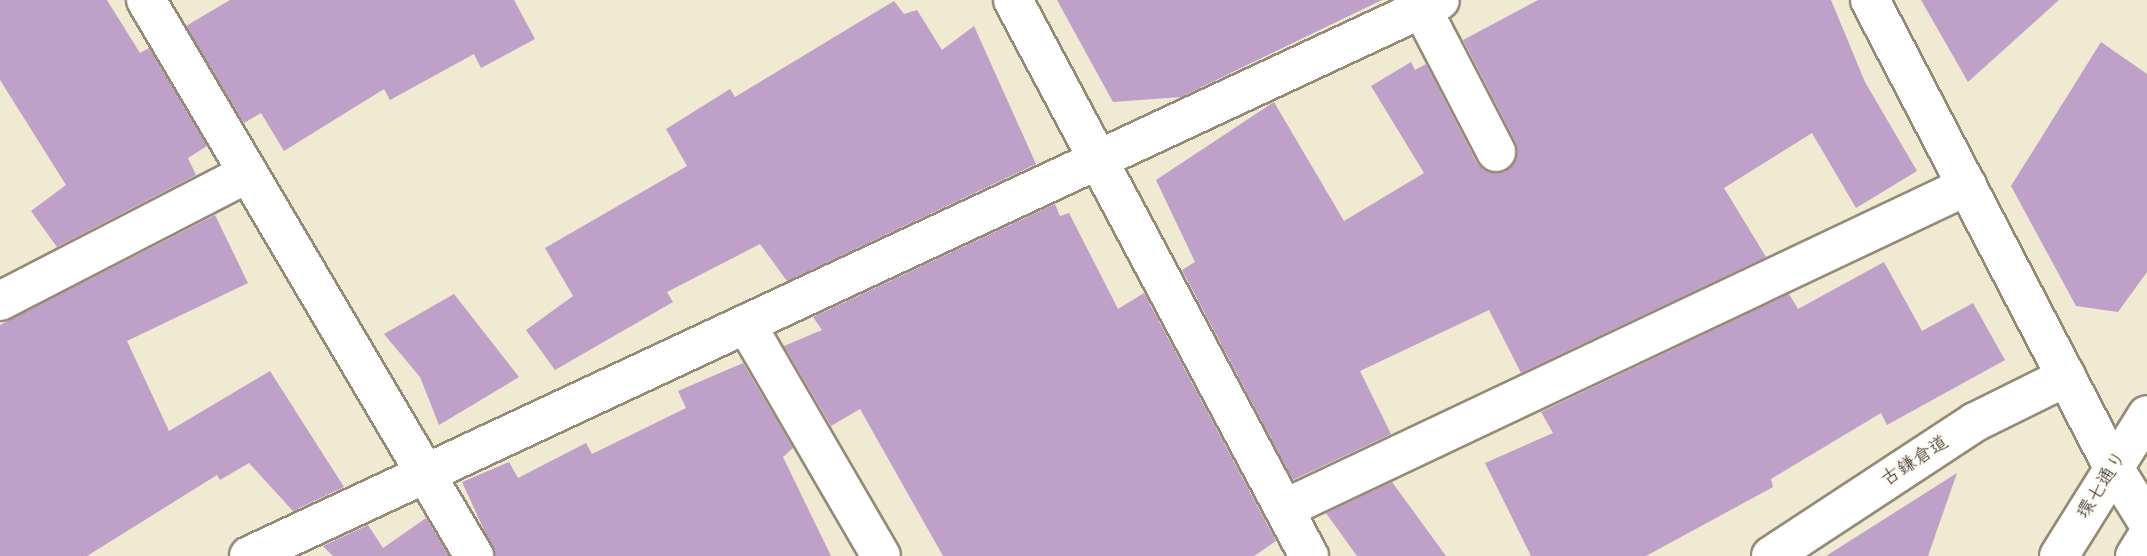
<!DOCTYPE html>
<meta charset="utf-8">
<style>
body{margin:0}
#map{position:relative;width:2147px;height:556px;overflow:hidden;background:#efead1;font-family:"Balsamiq Sans","Klee One",sans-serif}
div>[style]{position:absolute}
.building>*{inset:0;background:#bea0c8}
.roads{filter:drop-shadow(2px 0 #958a78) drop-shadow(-2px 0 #958a78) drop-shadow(0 2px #958a78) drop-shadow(0 -2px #958a78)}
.minor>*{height:38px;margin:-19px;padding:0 19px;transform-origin:19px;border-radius:19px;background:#fff}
.major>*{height:38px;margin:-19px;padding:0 19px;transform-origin:19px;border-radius:19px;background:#fff}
span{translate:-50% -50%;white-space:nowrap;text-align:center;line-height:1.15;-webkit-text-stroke:7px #fdfcf7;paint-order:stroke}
.street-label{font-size:19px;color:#3b2a1e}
</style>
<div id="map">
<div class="building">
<i style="clip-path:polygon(0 0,107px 0,140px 53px,149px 48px,207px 146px,188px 158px,196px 175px,57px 247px,31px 211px,66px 185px,0 80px)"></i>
<i style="clip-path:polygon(230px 0,514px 0,535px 39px,481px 68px,474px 54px,390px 100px,384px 89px,284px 151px,261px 113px,244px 123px,186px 26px)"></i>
<i style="clip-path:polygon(1057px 0,1382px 0,1181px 97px,1113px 102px)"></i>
<i style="clip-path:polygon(1538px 0,1831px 0,1865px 82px,1917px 171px,1856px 208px,1812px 133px,1724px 188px,1766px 257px,1521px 373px,1489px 310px,1360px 371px,1391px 434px,1293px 480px,1182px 270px,1195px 262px,1156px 180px,1274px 102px,1344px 221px,1424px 173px,1371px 86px,1411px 62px,1415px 70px,1426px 64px,1477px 163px,1485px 171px,1505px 172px,1515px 163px,1516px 143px,1463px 40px)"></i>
<i style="clip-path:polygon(1921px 0,2059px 0,1968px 82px)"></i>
<i style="clip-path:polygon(894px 1px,904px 14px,917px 10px,942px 50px,974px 26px,1036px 164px,787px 281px,760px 244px,667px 292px,673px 302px,555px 370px,526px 330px,573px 296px,545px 248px,687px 166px,666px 129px,730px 89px,735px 97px)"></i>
<i style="clip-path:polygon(2101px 42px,2147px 74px,2147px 272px,2118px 312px,2076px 306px,2011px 186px)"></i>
<i style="clip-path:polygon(1055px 204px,1060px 216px,1069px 213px,1118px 309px,1144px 293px,1276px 541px,1254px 556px,943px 556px,860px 409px,831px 426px,784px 346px,822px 330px,813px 317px)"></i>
<i style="clip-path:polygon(215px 215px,248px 283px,127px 341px,169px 431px,270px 371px,344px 487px,293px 511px,249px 463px,220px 480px,217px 475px,87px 556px,0 556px,0 325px)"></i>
<i style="clip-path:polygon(1884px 262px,1922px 331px,1973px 303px,2005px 360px,1887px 425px,1881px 413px,1771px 479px,1773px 487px,1646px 556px,1531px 556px,1485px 463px,1553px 433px,1541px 412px,1789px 294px,1798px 309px)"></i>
<i style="clip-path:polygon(454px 294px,519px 377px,439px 425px,420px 377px,384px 334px)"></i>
<i style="clip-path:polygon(743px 363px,793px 448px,783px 457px,831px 556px,496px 556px,462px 482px,509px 462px,518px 478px,586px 443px,592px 454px,686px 408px,678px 391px)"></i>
<i style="clip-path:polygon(1957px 473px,1928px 556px,1826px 556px)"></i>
<i style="clip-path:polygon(1392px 482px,1446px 556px,1357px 556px,1326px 513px)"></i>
<i style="clip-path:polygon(426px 518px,449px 556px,333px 556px,323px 546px,368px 525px,383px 548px)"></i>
</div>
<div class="roads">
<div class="minor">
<i style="left:146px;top:0;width:646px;rotate:59.46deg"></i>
<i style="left:1013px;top:0;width:630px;rotate:61.97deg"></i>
<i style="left:1870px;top:0;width:524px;rotate:62.51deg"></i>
<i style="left:2112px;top:465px;width:66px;rotate:58deg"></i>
<i style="left:1422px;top:9px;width:161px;rotate:62.6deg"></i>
<i style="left:0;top:301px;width:279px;rotate:-27.3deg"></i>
<i style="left:746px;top:324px;width:268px;rotate:59.8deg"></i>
<i style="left:1284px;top:509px;width:756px;rotate:-25.31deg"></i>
<i style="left:249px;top:556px;width:1314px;rotate:-25.02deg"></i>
<i style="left:1771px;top:556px;width:244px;rotate:-33.3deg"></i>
<i style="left:1975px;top:422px;width:102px;rotate:-26.3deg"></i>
</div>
<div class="major">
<i style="left:2059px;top:556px;width:166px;rotate:-58deg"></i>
<i style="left:2135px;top:556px;width:22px;rotate:-58deg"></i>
</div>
</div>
<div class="street-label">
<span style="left:1915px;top:461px;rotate:-33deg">古鎌倉道</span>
<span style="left:2102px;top:485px;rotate:-58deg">環七通り</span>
</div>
</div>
